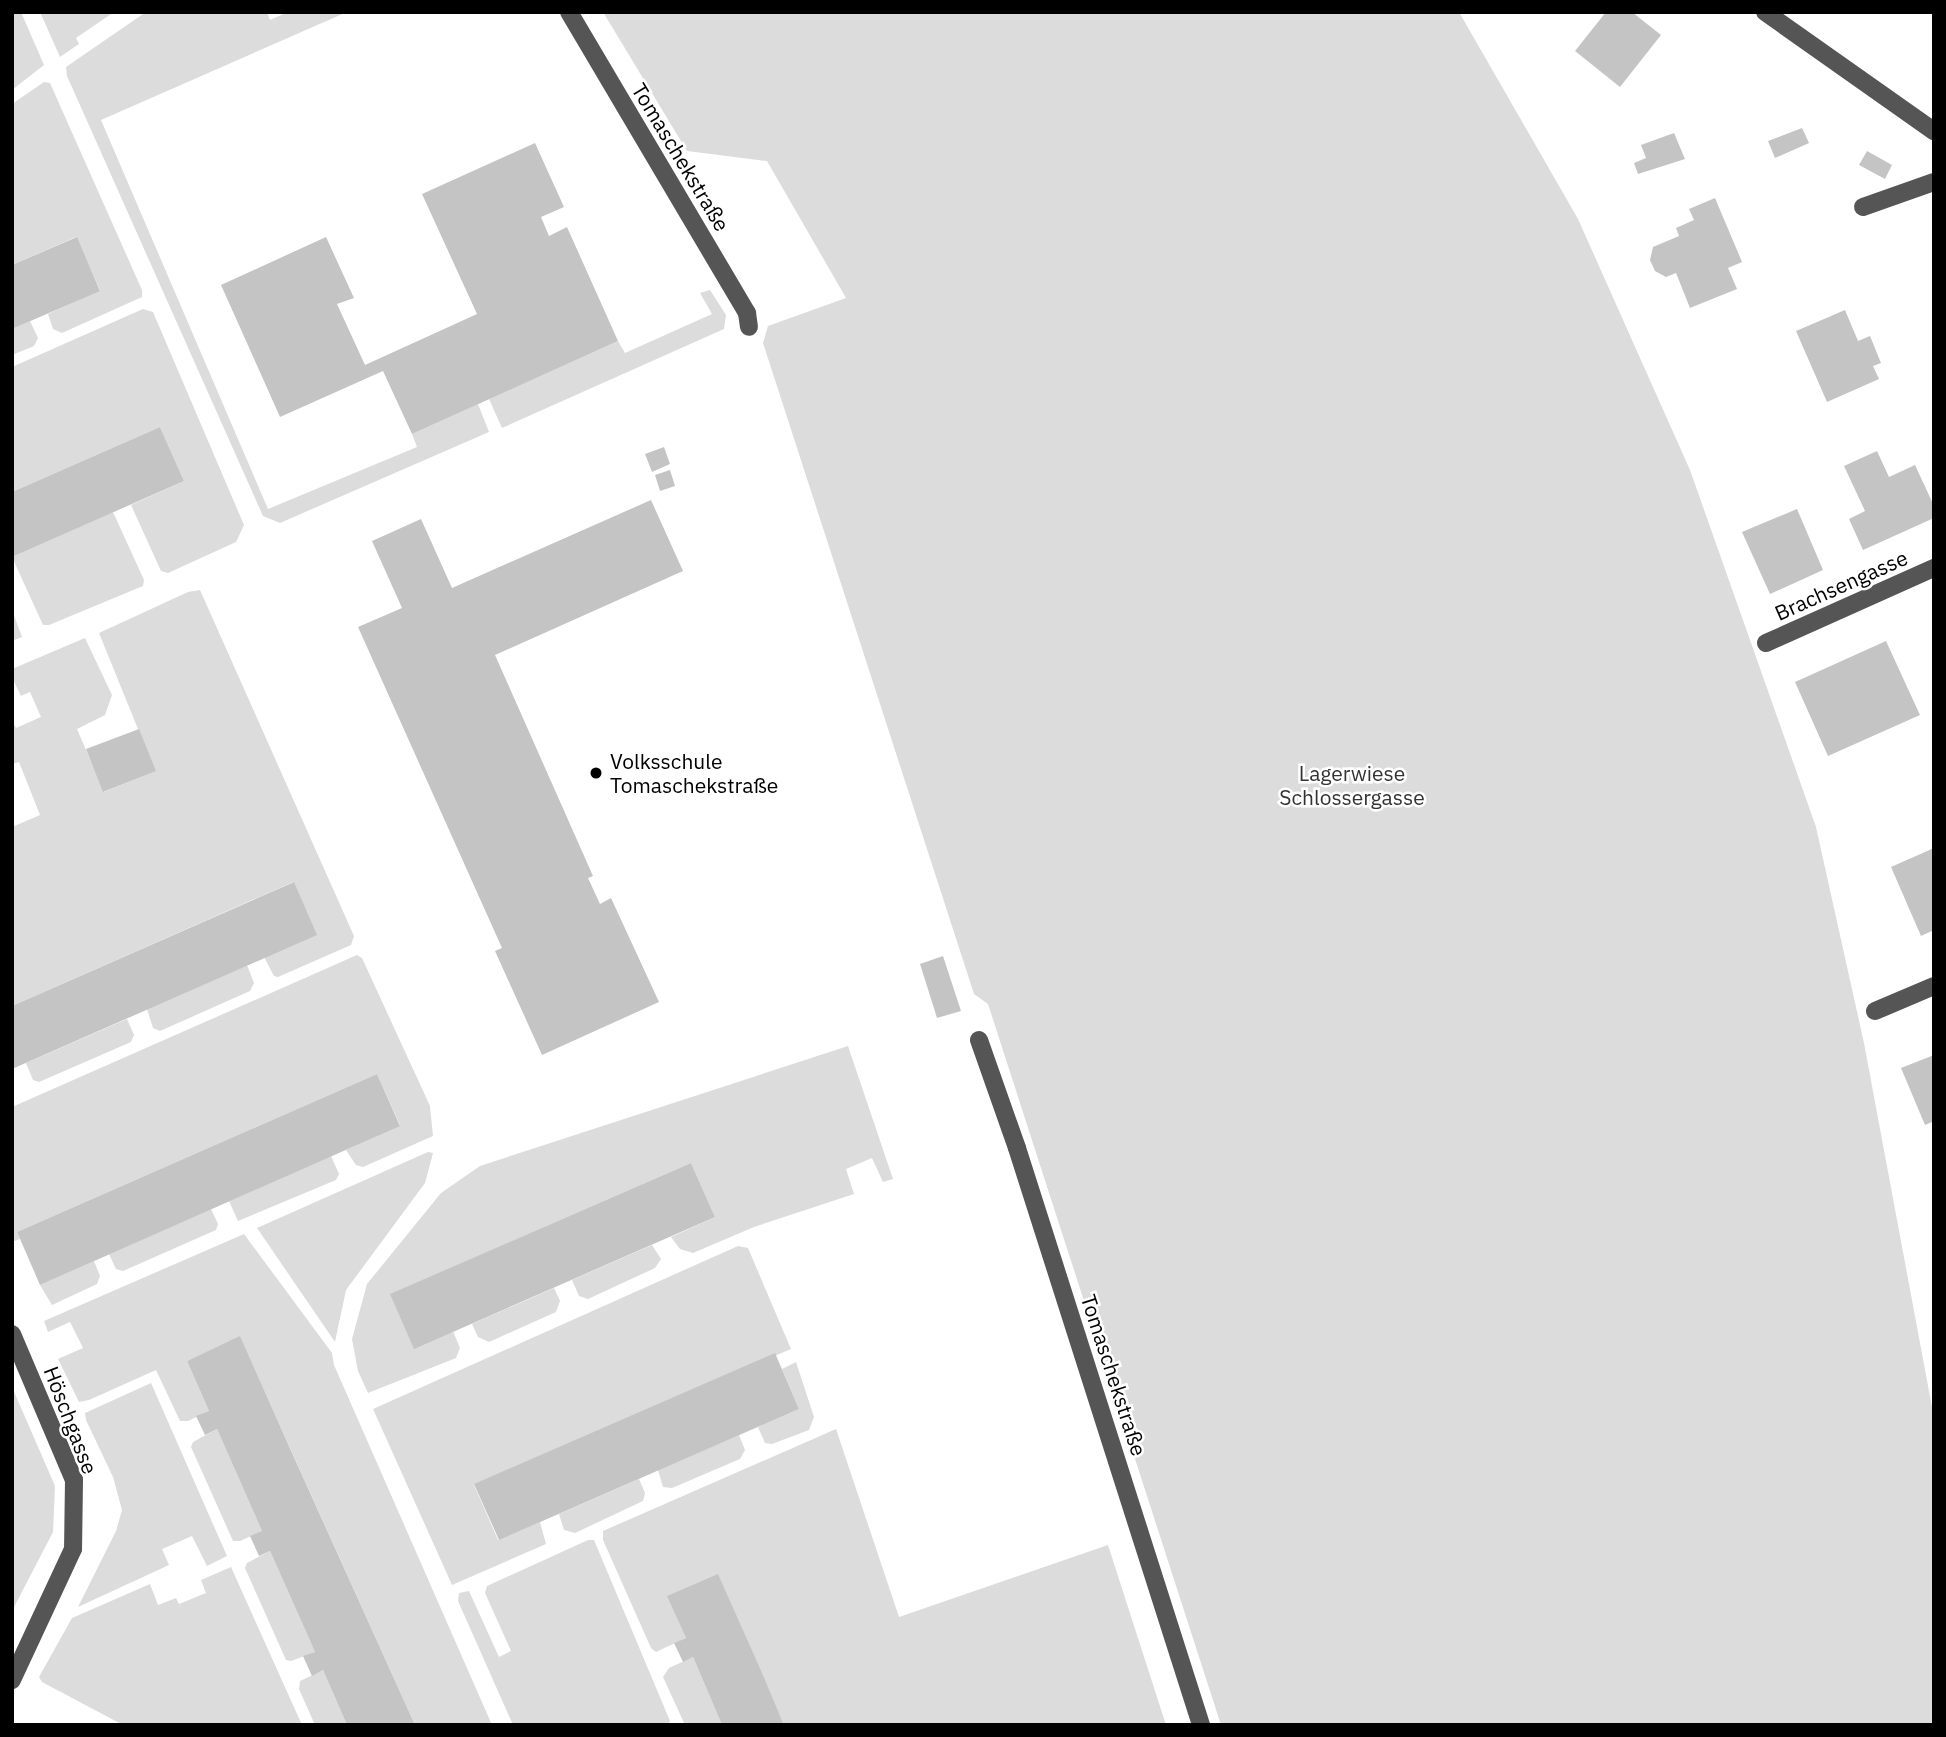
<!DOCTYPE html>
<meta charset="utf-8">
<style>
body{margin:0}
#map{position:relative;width:1946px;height:1737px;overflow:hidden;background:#fff;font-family:"IBM Plex Sans",sans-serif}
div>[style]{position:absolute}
.green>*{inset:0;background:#dcdcdc}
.building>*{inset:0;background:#c4c4c4}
.minor>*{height:18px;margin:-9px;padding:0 9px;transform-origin:9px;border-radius:9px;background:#555}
.dots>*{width:19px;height:19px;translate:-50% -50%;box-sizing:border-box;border:4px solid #fff;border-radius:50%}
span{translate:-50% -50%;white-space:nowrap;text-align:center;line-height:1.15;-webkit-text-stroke:5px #fff;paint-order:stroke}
.street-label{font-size:21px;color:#000}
.poi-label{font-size:21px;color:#000}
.left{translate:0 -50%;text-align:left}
.park-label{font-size:21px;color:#333}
.frame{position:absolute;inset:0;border:14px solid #000;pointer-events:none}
</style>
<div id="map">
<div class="green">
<i style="clip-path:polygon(12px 12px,21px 12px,44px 65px,12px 90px)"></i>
<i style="clip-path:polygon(40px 12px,114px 12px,76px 38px,79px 44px,60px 57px)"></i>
<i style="clip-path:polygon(146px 12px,267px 12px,270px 20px,288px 12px,347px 12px,101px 120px,268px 509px,417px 447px,412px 434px,478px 404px,489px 432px,280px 523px,263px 516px,67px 76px,66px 67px)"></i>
<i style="clip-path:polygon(603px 12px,1459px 12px,1578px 219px,1690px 470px,1816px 827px,1864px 1043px,1934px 1418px,1934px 1725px,1221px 1725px,988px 1004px,974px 994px,763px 343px,768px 326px,846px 298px,767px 161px,687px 151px)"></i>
<i style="clip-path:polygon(44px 82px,50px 83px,142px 290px,142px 297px,62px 333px,53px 329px,48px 314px,100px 290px,76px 237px,12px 265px,12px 104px)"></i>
<i style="clip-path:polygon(710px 290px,726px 315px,724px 329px,502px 428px,489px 399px,618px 341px,625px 353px,712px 314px,700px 293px)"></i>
<i style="clip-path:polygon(143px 309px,153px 312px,244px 525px,236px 542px,168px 573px,161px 571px,131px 505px,184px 481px,160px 427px,12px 492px,12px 367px)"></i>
<i style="clip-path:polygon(30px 321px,38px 338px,34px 346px,12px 355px,12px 329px)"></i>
<i style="clip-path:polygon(113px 512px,144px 580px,143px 586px,49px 625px,43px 625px,12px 557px)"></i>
<i style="clip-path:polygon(200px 590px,354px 936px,351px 945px,278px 977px,274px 976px,264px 957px,293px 882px,12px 1006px,12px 827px,40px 815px,19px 762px,12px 764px,12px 721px,16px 728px,41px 717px,30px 692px,21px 696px,12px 677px,12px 669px,85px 638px,112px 695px,105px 715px,77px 729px,104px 792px,155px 771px,99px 633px,188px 592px)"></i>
<i style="clip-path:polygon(12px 610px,22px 637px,12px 641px)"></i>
<i style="clip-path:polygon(357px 955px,362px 958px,430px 1106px,433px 1136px,363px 1167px,356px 1165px,346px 1150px,400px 1125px,377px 1074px,17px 1232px,20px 1239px,12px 1242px,12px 1107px)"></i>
<i style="clip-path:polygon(247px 965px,254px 983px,250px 991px,160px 1031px,153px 1028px,147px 1009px)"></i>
<i style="clip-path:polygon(127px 1019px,134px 1035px,131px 1042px,39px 1082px,33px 1080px,26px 1063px)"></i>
<i style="clip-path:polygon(848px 1046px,893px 1179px,883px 1182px,872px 1158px,846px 1169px,854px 1194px,754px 1227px,693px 1253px,680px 1249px,671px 1237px,715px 1217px,691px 1163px,391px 1294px,453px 1331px,460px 1348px,456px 1358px,368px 1393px,358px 1371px,352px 1339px,367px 1284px,441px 1193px,480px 1166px)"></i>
<i style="clip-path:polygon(428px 1152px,433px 1153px,432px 1157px,425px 1183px,346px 1290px,335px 1342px,257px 1228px)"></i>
<i style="clip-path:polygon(331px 1156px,339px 1174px,336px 1180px,238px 1221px,229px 1201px)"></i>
<i style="clip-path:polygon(211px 1209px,218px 1224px,216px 1230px,123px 1271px,116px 1269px,109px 1254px)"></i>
<i style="clip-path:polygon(244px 1234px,332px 1353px,334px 1365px,492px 1725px,415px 1725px,240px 1337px,187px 1361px,209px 1411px,188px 1421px,180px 1421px,156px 1370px,89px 1400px,79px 1402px,58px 1359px,83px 1348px,70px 1322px,48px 1332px,44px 1321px)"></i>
<i style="clip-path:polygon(652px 1245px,661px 1259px,655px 1268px,588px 1299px,579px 1296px,572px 1280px)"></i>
<i style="clip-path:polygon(738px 1246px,748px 1248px,791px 1349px,474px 1485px,498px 1540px,540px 1522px,546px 1544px,452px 1585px,373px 1409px)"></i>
<i style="clip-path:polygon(94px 1261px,100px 1276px,97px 1284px,52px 1305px,40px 1285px)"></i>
<i style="clip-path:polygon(554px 1288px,560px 1301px,556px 1312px,489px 1342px,478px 1337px,472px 1324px)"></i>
<i style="clip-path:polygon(796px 1362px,814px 1417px,809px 1430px,772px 1444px,765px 1443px,758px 1427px,799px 1409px,782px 1369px)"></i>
<i style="clip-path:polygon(151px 1383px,227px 1556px,207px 1566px,192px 1536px,162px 1549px,169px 1565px,78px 1607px,116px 1531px,122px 1510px,113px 1477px,86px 1420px,85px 1413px)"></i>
<i style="clip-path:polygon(12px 1387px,55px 1486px,53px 1532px,12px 1611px)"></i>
<i style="clip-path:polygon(217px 1429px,262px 1531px,240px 1541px,233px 1541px,191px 1447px,193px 1442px)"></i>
<i style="clip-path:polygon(836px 1429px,899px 1617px,1108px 1545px,1166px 1725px,784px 1725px,718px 1575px,668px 1596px,686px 1638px,656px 1652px,651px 1648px,603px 1540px,603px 1531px)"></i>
<i style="clip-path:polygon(739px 1435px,745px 1450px,740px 1459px,672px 1488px,663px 1487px,658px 1470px)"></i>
<i style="clip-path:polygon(639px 1479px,645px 1493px,643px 1501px,575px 1533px,564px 1530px,559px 1514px)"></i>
<i style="clip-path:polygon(588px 1540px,594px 1540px,670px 1721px,668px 1725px,513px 1725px,458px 1601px,459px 1593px,469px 1591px,499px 1657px,511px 1651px,485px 1593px,487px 1586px)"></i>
<i style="clip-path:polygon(270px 1551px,315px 1652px,291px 1661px,286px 1660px,245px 1568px,247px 1563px)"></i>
<i style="clip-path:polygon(231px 1567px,302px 1725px,123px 1725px,42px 1682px,39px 1677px,72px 1618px,150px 1584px,158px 1605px,176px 1598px,179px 1604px,206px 1593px,201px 1580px)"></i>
<i style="clip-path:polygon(693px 1657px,722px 1725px,685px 1725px,663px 1677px,669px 1668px)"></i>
<i style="clip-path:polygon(323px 1670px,347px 1725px,315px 1725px,299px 1689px,300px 1681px)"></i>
</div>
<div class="building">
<i style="clip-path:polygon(1606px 12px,1632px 12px,1661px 35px,1620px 87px,1575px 51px)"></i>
<i style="clip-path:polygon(1802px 128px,1809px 143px,1775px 158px,1768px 141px)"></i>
<i style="clip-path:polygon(1674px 133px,1685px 159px,1638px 174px,1634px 163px,1646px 158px,1641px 145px)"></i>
<i style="clip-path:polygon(535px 143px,564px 207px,541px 217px,549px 236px,567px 227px,618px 341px,412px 434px,383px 371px,280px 417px,221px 285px,326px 237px,354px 298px,337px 304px,365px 365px,477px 314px,422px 194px)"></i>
<i style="clip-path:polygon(1867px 151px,1892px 165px,1885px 179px,1859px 165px)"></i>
<i style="clip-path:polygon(1715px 198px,1742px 262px,1728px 268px,1737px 289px,1690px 308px,1676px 273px,1666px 277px,1655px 271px,1650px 260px,1653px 247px,1679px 236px,1676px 228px,1694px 220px,1689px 209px)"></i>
<i style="clip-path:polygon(77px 237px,100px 291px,12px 329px,12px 265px)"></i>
<i style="clip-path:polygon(1845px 310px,1858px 341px,1870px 336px,1881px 363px,1873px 366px,1879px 379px,1827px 402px,1796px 331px)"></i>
<i style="clip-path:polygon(160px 427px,184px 481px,12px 557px,12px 492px)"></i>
<i style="clip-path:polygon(664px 447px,670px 464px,652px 472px,645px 454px)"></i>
<i style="clip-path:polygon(1877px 451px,1889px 477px,1915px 465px,1934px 506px,1934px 518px,1863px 550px,1849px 519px,1865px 511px,1844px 466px)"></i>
<i style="clip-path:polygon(670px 470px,675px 486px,660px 491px,655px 475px)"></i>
<i style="clip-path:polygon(651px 500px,683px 571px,495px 655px,593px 876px,588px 878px,600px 904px,611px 898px,659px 1002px,542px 1055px,495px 951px,502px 948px,358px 627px,402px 608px,372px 541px,421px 519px,452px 588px)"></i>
<i style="clip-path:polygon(1797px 509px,1823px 570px,1770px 594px,1742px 532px)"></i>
<i style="clip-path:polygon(1886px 641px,1920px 715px,1828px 756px,1795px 682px)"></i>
<i style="clip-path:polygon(139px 729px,156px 771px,103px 792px,86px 749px)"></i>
<i style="clip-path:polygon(1934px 848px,1934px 930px,1921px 936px,1891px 867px)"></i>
<i style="clip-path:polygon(294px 882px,317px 935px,12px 1069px,12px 1006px)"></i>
<i style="clip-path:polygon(943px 956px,961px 1011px,937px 1018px,920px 964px)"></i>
<i style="clip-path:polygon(1934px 1055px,1934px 1121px,1925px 1125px,1901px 1068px)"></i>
<i style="clip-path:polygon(377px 1074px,400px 1126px,40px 1285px,17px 1232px)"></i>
<i style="clip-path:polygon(691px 1163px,715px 1217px,414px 1349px,390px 1294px)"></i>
<i style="clip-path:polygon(240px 1336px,293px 1455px,415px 1725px,347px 1725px,323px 1670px,312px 1676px,303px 1656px,315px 1652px,270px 1551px,259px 1556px,250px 1536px,262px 1531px,217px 1429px,205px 1435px,196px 1416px,209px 1411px,187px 1361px)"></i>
<i style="clip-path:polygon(775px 1353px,799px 1409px,499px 1540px,474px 1484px)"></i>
<i style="clip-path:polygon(718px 1574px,762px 1673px,784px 1725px,722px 1725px,693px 1657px,683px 1662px,674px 1643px,686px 1638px,667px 1596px)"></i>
</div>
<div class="minor">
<i style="left:569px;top:12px;width:350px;rotate:59.4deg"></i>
<i style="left:747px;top:313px;width:14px;rotate:82deg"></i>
<i style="left:1765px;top:12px;width:207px;rotate:35.2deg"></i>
<i style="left:1863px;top:207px;width:75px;rotate:-19.4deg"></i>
<i style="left:1766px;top:643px;width:184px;rotate:-24.1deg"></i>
<i style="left:1875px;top:1011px;width:64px;rotate:-23deg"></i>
<i style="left:979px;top:1040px;width:114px;rotate:70.6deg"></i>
<i style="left:1017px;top:1148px;width:606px;rotate:72.31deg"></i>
<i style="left:12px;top:1334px;width:159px;rotate:67deg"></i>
<i style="left:74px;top:1480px;width:69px;rotate:90.8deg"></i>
<i style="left:73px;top:1549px;width:145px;rotate:115deg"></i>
</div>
<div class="dots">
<i style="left:596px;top:773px;background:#000"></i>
</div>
<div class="street-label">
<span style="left:681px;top:157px;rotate:59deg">Tomaschekstraße</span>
<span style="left:1841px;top:585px;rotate:-24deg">Brachsengasse</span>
<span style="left:1114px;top:1375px;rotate:72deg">Tomaschekstraße</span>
<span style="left:71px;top:1420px;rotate:69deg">Höschgasse</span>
</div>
<div class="poi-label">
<span class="left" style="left:610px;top:773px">Volksschule<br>Tomaschekstraße</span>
</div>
<div class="park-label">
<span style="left:1352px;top:785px">Lagerwiese<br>Schlossergasse</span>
</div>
<div class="frame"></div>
</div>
